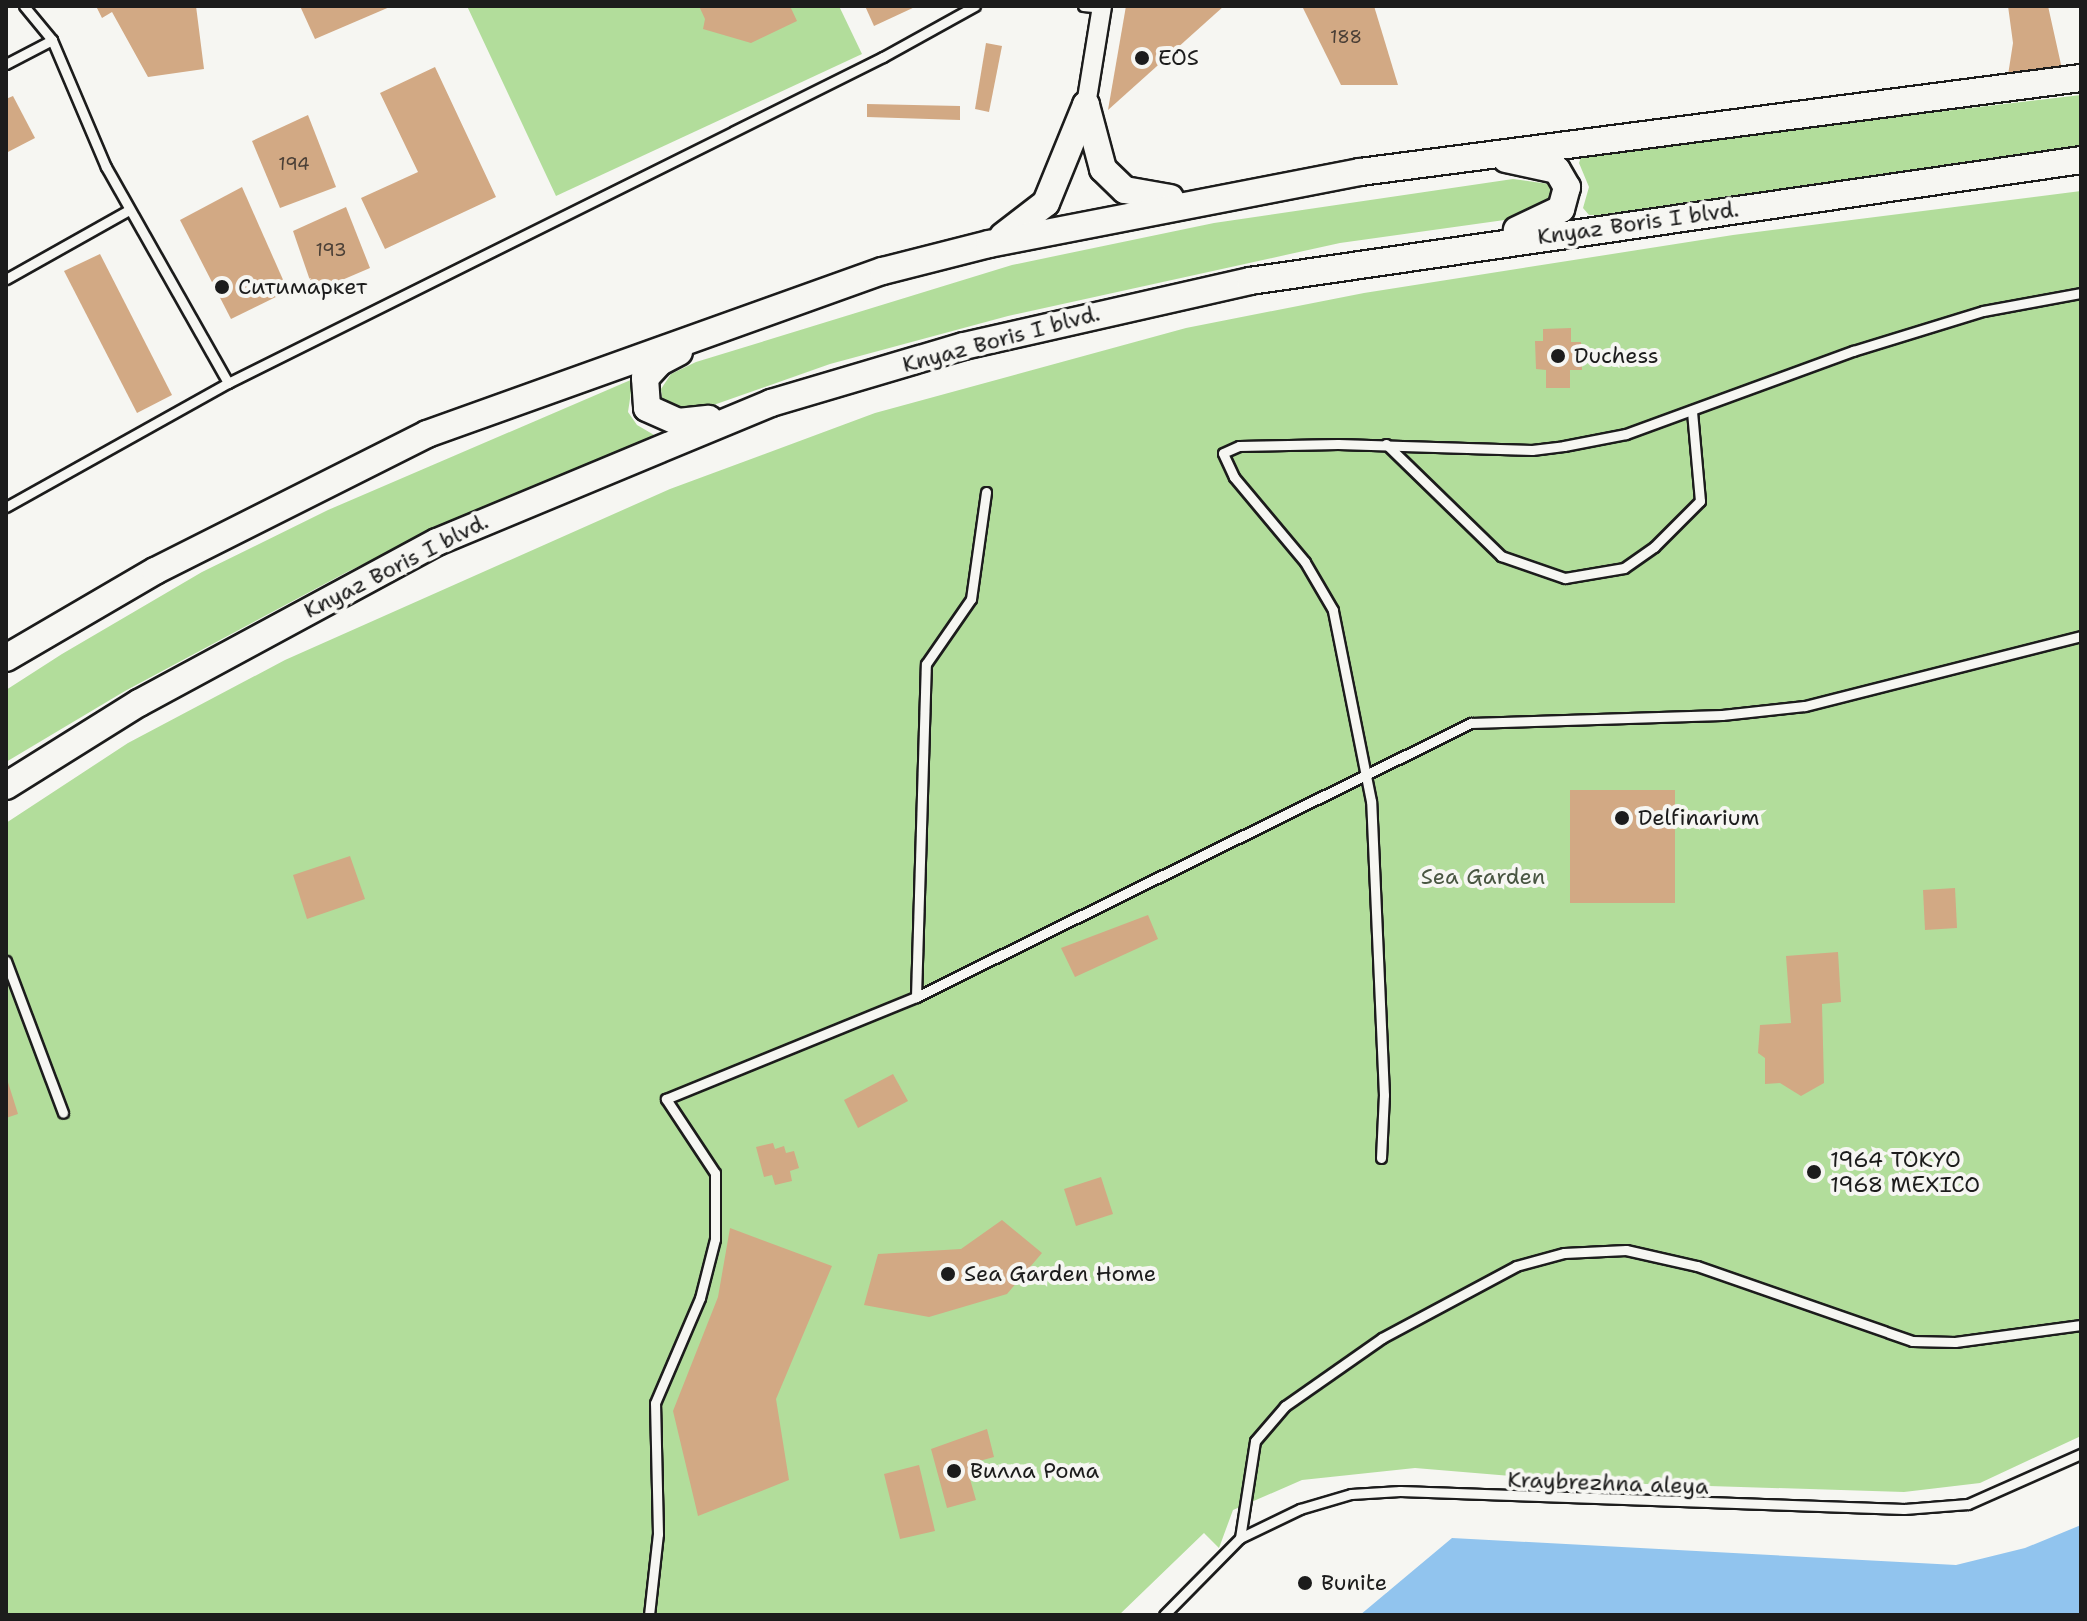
<!DOCTYPE html>
<meta charset="utf-8">
<style>
body{margin:0}
#map{position:relative;width:2087px;height:1621px;overflow:hidden;background:#f6f6f2;font-family:"Shantell Sans",sans-serif}
div>[style]{position:absolute}
.green>*{inset:0;background:#b2dd9b}
.water>*{inset:0;background:#91c4ee}
.building>*{inset:0;background:#d2a984}
.roads{filter:drop-shadow(2px 0 #1c1c1c) drop-shadow(-2px 0 #1c1c1c) drop-shadow(0 2px #1c1c1c) drop-shadow(0 -2px #1c1c1c)}
.lane>*{height:9px;margin:-4.5px;padding:0 4.5px;transform-origin:4.5px;border-radius:4.5px;background:#f6f6f2}
.street>*{height:18px;margin:-9px;padding:0 9px;transform-origin:9px;border-radius:9px;background:#f6f6f2}
.secondary>*{height:26px;margin:-13px;padding:0 13px;transform-origin:13px;border-radius:13px;background:#f6f6f2}
.dots>*{width:22px;height:22px;translate:-50% -50%;box-sizing:border-box;border:4px solid #f6f6f2;border-radius:50%}
span{translate:-50% -50%;white-space:nowrap;text-align:center;line-height:1.15;-webkit-text-stroke:8px #f6f6f2;paint-order:stroke}
.number-label{font-size:18px;color:#4a3f36}
.number-label span{-webkit-text-stroke-width:0}
.poi-label{font-size:22px;color:#1c1c1c}
.left{translate:0 -50%;text-align:left}
.street-label{font-size:22px;color:#1c1c1c}
.park-label{font-size:22px;color:#495642}
.frame{position:absolute;inset:0;border:8px solid #1c1c1c;pointer-events:none}
</style>
<div id="map">
<div class="green">
<i style="clip-path:polygon(467px 6px,839px 6px,862px 54px,556px 196px)"></i>
<i style="clip-path:polygon(2081px 95px,2081px 145px,1599px 215px,1589px 215px,1583px 208px,1589px 187px,1579px 163px,1582px 154px)"></i>
<i style="clip-path:polygon(1513px 179px,1549px 184px,1554px 203px,1533px 216px,1340px 243px,1008px 316px,830px 364px,688px 414px,663px 404px,661px 389px,671px 374px,696px 362px,1012px 265px,1214px 223px)"></i>
<i style="clip-path:polygon(2081px 191px,2081px 1436px,1980px 1483px,1904px 1492px,1583px 1482px,1415px 1468px,1302px 1480px,1233px 1510px,1219px 1548px,1204px 1533px,1119px 1615px,6px 1615px,6px 823px,128px 743px,285px 660px,670px 489px,875px 413px,1186px 328px,1364px 293px,1733px 235px)"></i>
<i style="clip-path:polygon(633px 379px,628px 412px,637px 425px,661px 439px,430px 532px,347px 572px,125px 691px,6px 762px,6px 690px,62px 654px,202px 572px,328px 510px)"></i>
</div>
<div class="water">
<i style="clip-path:polygon(2081px 1525px,2081px 1615px,1360px 1615px,1452px 1538px,1956px 1565px,2025px 1548px)"></i>
</div>
<div class="building">
<i style="clip-path:polygon(96px 6px,196px 6px,204px 69px,148px 77px,112px 12px,102px 18px)"></i>
<i style="clip-path:polygon(300px 6px,392px 6px,315px 39px)"></i>
<i style="clip-path:polygon(699px 6px,790px 6px,797px 21px,751px 43px,703px 29px,705px 19px)"></i>
<i style="clip-path:polygon(865px 6px,917px 6px,874px 26px)"></i>
<i style="clip-path:polygon(1126px 6px,1224px 6px,1108px 110px)"></i>
<i style="clip-path:polygon(1302px 6px,1374px 6px,1398px 85px,1341px 85px)"></i>
<i style="clip-path:polygon(2008px 6px,2048px 6px,2062px 69px,2008px 75px,2013px 43px)"></i>
<i style="clip-path:polygon(986px 43px,1002px 46px,989px 112px,975px 109px)"></i>
<i style="clip-path:polygon(435px 67px,496px 197px,385px 249px,361px 198px,418px 172px,380px 93px)"></i>
<i style="clip-path:polygon(13px 96px,35px 138px,6px 153px,6px 99px)"></i>
<i style="clip-path:polygon(867px 104px,960px 106px,960px 120px,867px 117px)"></i>
<i style="clip-path:polygon(308px 115px,336px 187px,280px 208px,252px 141px)"></i>
<i style="clip-path:polygon(242px 187px,288px 291px,231px 319px,180px 220px)"></i>
<i style="clip-path:polygon(346px 207px,370px 268px,314px 292px,293px 231px)"></i>
<i style="clip-path:polygon(100px 254px,172px 395px,137px 413px,64px 271px)"></i>
<i style="clip-path:polygon(1571px 328px,1571px 342px,1581px 342px,1582px 370px,1570px 370px,1570px 388px,1546px 388px,1546px 370px,1536px 369px,1535px 341px,1543px 341px,1543px 329px)"></i>
<i style="clip-path:polygon(1570px 790px,1675px 790px,1675px 903px,1570px 903px)"></i>
<i style="clip-path:polygon(350px 856px,365px 899px,307px 919px,293px 875px)"></i>
<i style="clip-path:polygon(1955px 888px,1957px 928px,1925px 930px,1923px 890px)"></i>
<i style="clip-path:polygon(1148px 915px,1158px 939px,1075px 977px,1061px 948px)"></i>
<i style="clip-path:polygon(1838px 952px,1841px 1002px,1822px 1004px,1824px 1083px,1801px 1096px,1780px 1083px,1765px 1084px,1765px 1058px,1758px 1053px,1760px 1025px,1791px 1023px,1786px 956px)"></i>
<i style="clip-path:polygon(893px 1074px,908px 1101px,858px 1128px,844px 1100px)"></i>
<i style="clip-path:polygon(7px 1079px,18px 1114px,6px 1118px,6px 1080px)"></i>
<i style="clip-path:polygon(773px 1143px,775px 1149px,784px 1146px,786px 1153px,794px 1151px,799px 1168px,790px 1171px,792px 1181px,775px 1185px,772px 1175px,764px 1177px,756px 1147px)"></i>
<i style="clip-path:polygon(1101px 1177px,1113px 1214px,1076px 1226px,1064px 1189px)"></i>
<i style="clip-path:polygon(1002px 1220px,1042px 1253px,1007px 1294px,929px 1317px,864px 1305px,878px 1254px,961px 1249px)"></i>
<i style="clip-path:polygon(730px 1228px,832px 1266px,776px 1399px,789px 1480px,698px 1516px,673px 1411px,718px 1297px)"></i>
<i style="clip-path:polygon(987px 1429px,994px 1457px,972px 1463px,974px 1470px,968px 1472px,976px 1500px,947px 1508px,931px 1449px)"></i>
<i style="clip-path:polygon(919px 1465px,935px 1531px,900px 1539px,884px 1474px)"></i>
</div>
<div class="roads">
<div class="lane">
<i style="left:24px;top:6px;width:44px;rotate:50.5deg"></i>
<i style="left:52px;top:40px;width:138px;rotate:67deg"></i>
<i style="left:106px;top:167px;width:248px;rotate:60.5deg"></i>
<i style="left:1083px;top:6px;width:18px;rotate:6deg"></i>
<i style="left:6px;top:64px;width:52px;rotate:-27.6deg"></i>
<i style="left:6px;top:279px;width:141px;rotate:-29.3deg"></i>
<i style="left:1386px;top:444px;width:161px;rotate:44.2deg"></i>
<i style="left:1501px;top:556px;width:68px;rotate:19deg"></i>
<i style="left:1565px;top:578px;width:60px;rotate:-9.6deg"></i>
<i style="left:1624px;top:568px;width:37px;rotate:-35deg"></i>
<i style="left:1654px;top:547px;width:65px;rotate:-45deg"></i>
<i style="left:1700px;top:501px;width:90px;rotate:-95.1deg"></i>
<i style="left:6px;top:507px;width:254px;rotate:-29.2deg"></i>
<i style="left:228px;top:383px;width:732px;rotate:-26.46deg"></i>
<i style="left:883px;top:57px;width:105px;rotate:-29deg"></i>
<i style="left:6px;top:961px;width:162px;rotate:69.4deg"></i>
<i style="left:916px;top:997px;width:619px;rotate:-26.28deg"></i>
<i style="left:1471px;top:723px;width:251px;rotate:-1.8deg"></i>
<i style="left:1722px;top:715px;width:83px;rotate:-6.2deg"></i>
<i style="left:1805px;top:706px;width:285px;rotate:-14.2deg"></i>
<i style="left:1381px;top:1158px;width:63px;rotate:-87.3deg"></i>
<i style="left:1384px;top:1095px;width:294px;rotate:-92.5deg"></i>
<i style="left:1371px;top:801px;width:195px;rotate:-101.3deg"></i>
<i style="left:1333px;top:610px;width:56px;rotate:-120.3deg"></i>
<i style="left:1305px;top:562px;width:111px;rotate:-129.9deg"></i>
<i style="left:1234px;top:477px;width:26px;rotate:-115deg"></i>
<i style="left:1223px;top:453px;width:17px;rotate:-24deg"></i>
<i style="left:1239px;top:446px;width:99px;rotate:-1.2deg"></i>
<i style="left:1338px;top:444px;width:194px;rotate:1.8deg"></i>
<i style="left:1532px;top:450px;width:32px;rotate:-7deg"></i>
<i style="left:1564px;top:446px;width:63px;rotate:-11deg"></i>
<i style="left:1626px;top:434px;width:242px;rotate:-20.1deg"></i>
<i style="left:1853px;top:351px;width:136px;rotate:-17.1deg"></i>
<i style="left:1983px;top:311px;width:100px;rotate:-10.4deg"></i>
<i style="left:1240px;top:1538px;width:98px;rotate:-81.2deg"></i>
<i style="left:1255px;top:1441px;width:46px;rotate:-49.4deg"></i>
<i style="left:1285px;top:1406px;width:118px;rotate:-35deg"></i>
<i style="left:1382px;top:1338px;width:152px;rotate:-28.2deg"></i>
<i style="left:1516px;top:1266px;width:50px;rotate:-15.2deg"></i>
<i style="left:1564px;top:1253px;width:62px;rotate:-2.8deg"></i>
<i style="left:1626px;top:1250px;width:73px;rotate:12.7deg"></i>
<i style="left:1697px;top:1266px;width:228px;rotate:19.2deg"></i>
<i style="left:1912px;top:1341px;width:43px;rotate:1.3deg"></i>
<i style="left:1955px;top:1342px;width:127px;rotate:-7.7deg"></i>
<i style="left:649px;top:1615px;width:81px;rotate:-83.7deg"></i>
<i style="left:658px;top:1534px;width:131px;rotate:-91.3deg"></i>
<i style="left:655px;top:1403px;width:114px;rotate:-66.8deg"></i>
<i style="left:700px;top:1298px;width:61px;rotate:-75.7deg"></i>
<i style="left:715px;top:1239px;width:66px;rotate:-90deg"></i>
<i style="left:715px;top:1173px;width:89px;rotate:-123.5deg"></i>
<i style="left:666px;top:1099px;width:270px;rotate:-22.2deg"></i>
<i style="left:916px;top:997px;width:333px;rotate:-88.3deg"></i>
<i style="left:926px;top:664px;width:79px;rotate:-55.3deg"></i>
<i style="left:971px;top:599px;width:108px;rotate:-82deg"></i>
<i style="left:1164px;top:1615px;width:108px;rotate:-45.4deg"></i>
<i style="left:1240px;top:1538px;width:67px;rotate:-25.8deg"></i>
<i style="left:1300px;top:1509px;width:53px;rotate:-16.4deg"></i>
<i style="left:1351px;top:1494px;width:49px;rotate:-3.5deg"></i>
<i style="left:1400px;top:1491px;width:504px;rotate:2.05deg"></i>
<i style="left:1904px;top:1509px;width:64px;rotate:-4.5deg"></i>
<i style="left:1968px;top:1504px;width:124px;rotate:-23.9deg"></i>
</div>
<div class="street">
<i style="left:1086px;top:105px;width:100px;rotate:-80.8deg"></i>
</div>
<div class="secondary">
<i style="left:1086px;top:105px;width:66px;rotate:75.1deg"></i>
<i style="left:1103px;top:169px;width:30px;rotate:44deg"></i>
<i style="left:1125px;top:190px;width:46px;rotate:10.1deg"></i>
<i style="left:1506px;top:159px;width:52px;rotate:12.2deg"></i>
<i style="left:1557px;top:170px;width:20px;rotate:60deg"></i>
<i style="left:1567px;top:187px;width:23px;rotate:105deg"></i>
<i style="left:1561px;top:209px;width:49px;rotate:154.5deg"></i>
<i style="left:1003px;top:236px;width:54px;rotate:-37.5deg"></i>
<i style="left:1046px;top:203px;width:106px;rotate:-67.8deg"></i>
<i style="left:679px;top:352px;width:21px;rotate:152deg"></i>
<i style="left:660px;top:362px;width:22px;rotate:133deg"></i>
<i style="left:645px;top:378px;width:30px;rotate:86deg"></i>
<i style="left:647px;top:408px;width:34px;rotate:24deg"></i>
<i style="left:678px;top:422px;width:31px;rotate:-6deg"></i>
<i style="left:6px;top:658px;width:173px;rotate:-30.3deg"></i>
<i style="left:155px;top:571px;width:305px;rotate:-26.7deg"></i>
<i style="left:427px;top:434px;width:484px;rotate:-19.7deg"></i>
<i style="left:883px;top:271px;width:109px;rotate:-14.3deg"></i>
<i style="left:989px;top:244px;width:378px;rotate:-11deg"></i>
<i style="left:1360px;top:172px;width:727px;rotate:-7.43deg"></i>
<i style="left:6px;top:786px;width:157px;rotate:-32deg"></i>
<i style="left:139px;top:703px;width:339px;rotate:-28.4deg"></i>
<i style="left:437px;top:542px;width:362px;rotate:-22.6deg"></i>
<i style="left:771px;top:403px;width:201px;rotate:-16.5deg"></i>
<i style="left:964px;top:346px;width:293px;rotate:-12.8deg"></i>
<i style="left:1250px;top:281px;width:840px;rotate:-8.28deg"></i>
</div>
</div>
<div class="dots">
<i style="left:1142px;top:58px;background:#1c1c1c"></i>
<i style="left:222px;top:287px;background:#1c1c1c"></i>
<i style="left:1558px;top:356px;background:#1c1c1c"></i>
<i style="left:1622px;top:818px;background:#1c1c1c"></i>
<i style="left:1814px;top:1172px;background:#1c1c1c"></i>
<i style="left:948px;top:1274px;background:#1c1c1c"></i>
<i style="left:954px;top:1471px;background:#1c1c1c"></i>
<i style="left:1305px;top:1583px;background:#1c1c1c"></i>
</div>
<div class="number-label">
<span style="left:1346px;top:37px">188</span>
<span style="left:294px;top:164px">194</span>
<span style="left:331px;top:250px">193</span>
</div>
<div class="poi-label">
<span class="left" style="left:1158px;top:58px">EOS</span>
<span class="left" style="left:238px;top:287px">Ситимаркет</span>
<span class="left" style="left:1574px;top:356px">Duchess</span>
<span class="left" style="left:1638px;top:818px">Delfinarium</span>
<span class="left" style="left:1830px;top:1172px">1964 TOKYO<br>1968 MEXICO</span>
<span class="left" style="left:964px;top:1274px">Sea Garden Home</span>
<span class="left" style="left:970px;top:1471px">Вилла Рома</span>
<span class="left" style="left:1321px;top:1583px">Bunite</span>
</div>
<div class="street-label">
<span style="left:1638px;top:223px;rotate:-8deg">Knyaz Boris I blvd.</span>
<span style="left:1001px;top:339px;rotate:-15deg">Knyaz Boris I blvd.</span>
<span style="left:396px;top:566px;rotate:-27deg">Knyaz Boris I blvd.</span>
<span style="left:1608px;top:1483px;rotate:2deg">Kraybrezhna aleya</span>
</div>
<div class="park-label">
<span style="left:1483px;top:877px">Sea Garden</span>
</div>
<div class="frame"></div>
</div>
